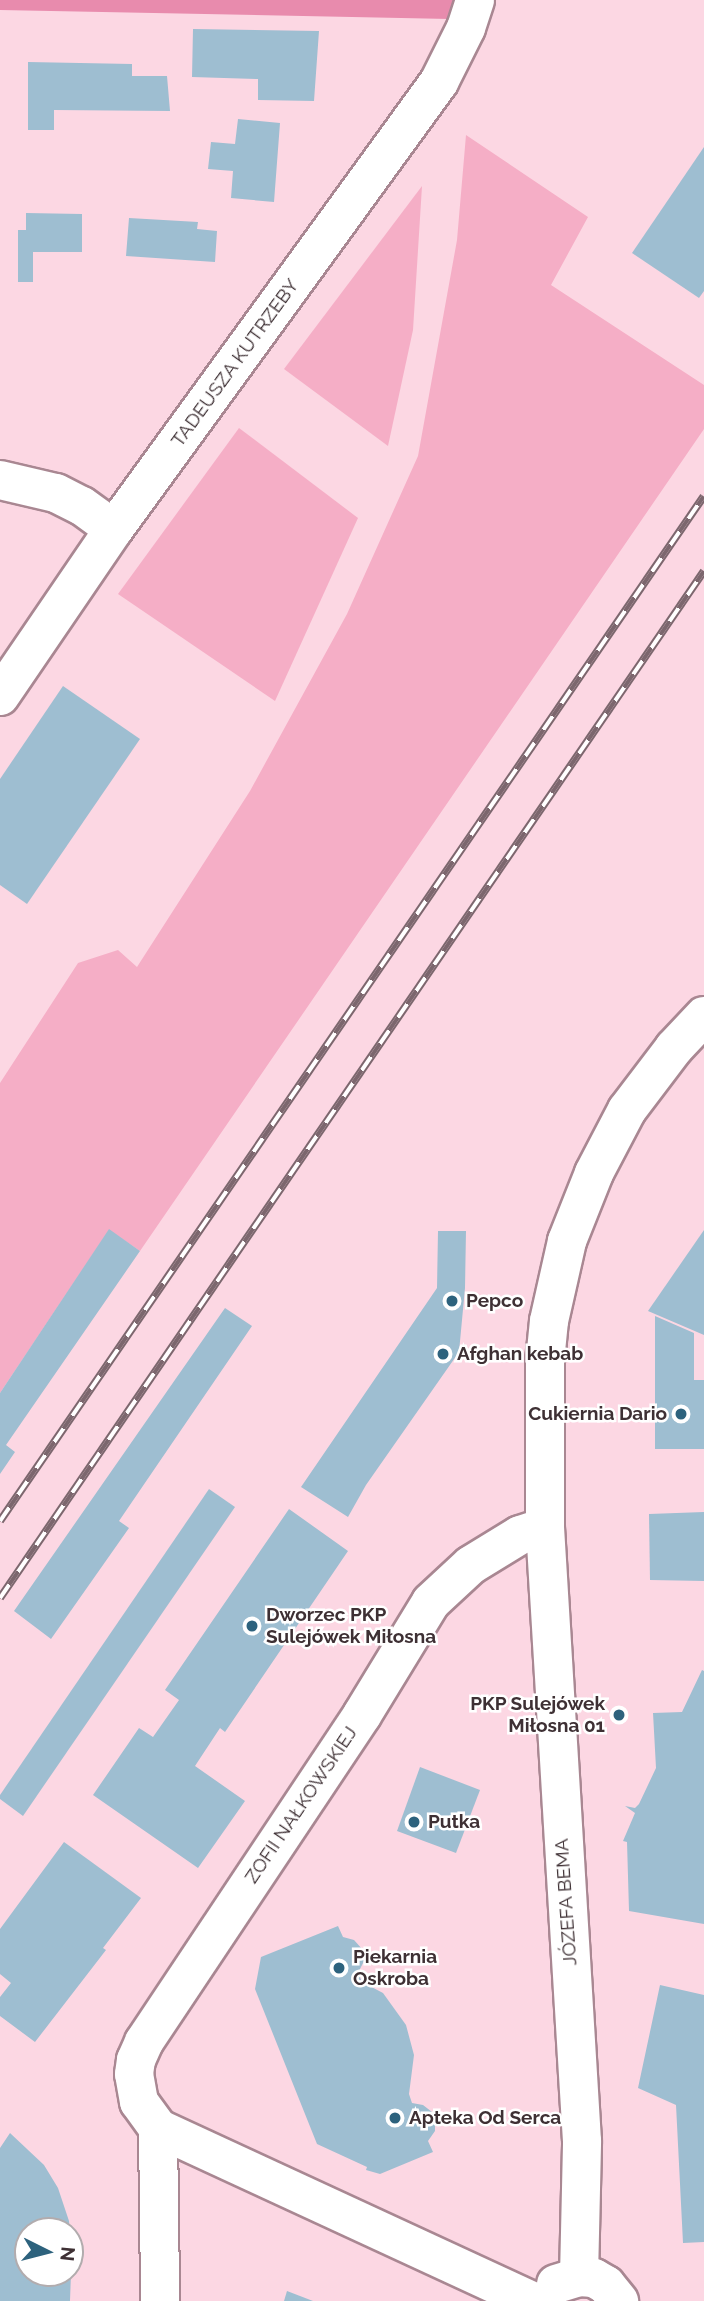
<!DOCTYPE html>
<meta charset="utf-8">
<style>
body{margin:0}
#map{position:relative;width:704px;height:2301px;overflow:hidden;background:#fcd7e3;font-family:Raleway,sans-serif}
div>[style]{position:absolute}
.green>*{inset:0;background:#f5aec6}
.forest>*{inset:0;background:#e88bad}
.building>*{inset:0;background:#9ebed1}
.roads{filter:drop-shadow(2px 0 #a98792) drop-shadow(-2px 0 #a98792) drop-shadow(0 2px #a98792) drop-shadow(0 -2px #a98792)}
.minor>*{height:38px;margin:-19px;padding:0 19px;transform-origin:19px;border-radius:19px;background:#fff}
.rail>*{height:8px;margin-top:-4px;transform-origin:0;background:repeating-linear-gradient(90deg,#fff 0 16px,#7c676e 0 32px);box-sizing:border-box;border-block:2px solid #7c676e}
.dots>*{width:19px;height:19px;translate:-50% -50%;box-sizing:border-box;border:4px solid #fff;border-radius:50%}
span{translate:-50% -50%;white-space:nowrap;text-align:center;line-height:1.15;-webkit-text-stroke:5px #fff;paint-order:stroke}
.street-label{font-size:19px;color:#3e3034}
.poi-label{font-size:19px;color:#3e3034;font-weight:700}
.left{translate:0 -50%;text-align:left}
.right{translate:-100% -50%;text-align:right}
.north{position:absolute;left:14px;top:2217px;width:70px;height:70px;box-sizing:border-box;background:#fff;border:2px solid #b2acae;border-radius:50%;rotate:96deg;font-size:19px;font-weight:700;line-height:28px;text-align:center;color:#3e3034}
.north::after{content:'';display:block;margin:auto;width:24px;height:32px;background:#2d627d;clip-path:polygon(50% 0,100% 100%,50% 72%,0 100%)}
</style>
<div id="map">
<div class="green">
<i style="clip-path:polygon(466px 135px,588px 217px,551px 285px,704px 385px,704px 429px,140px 1251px,109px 1230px,0 1393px,0 1083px,78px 963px,118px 950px,137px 967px,250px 791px,347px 614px,418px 456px,457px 240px)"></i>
<i style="clip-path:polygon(422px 186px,413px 330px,388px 446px,284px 369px)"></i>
<i style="clip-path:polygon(239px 428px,358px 518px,275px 701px,118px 594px)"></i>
</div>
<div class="forest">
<i style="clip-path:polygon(0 0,454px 0,450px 19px,0 10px)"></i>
</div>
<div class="building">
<i style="clip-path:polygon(193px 29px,319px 31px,314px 101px,258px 100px,258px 79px,192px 77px)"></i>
<i style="clip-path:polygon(28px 62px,132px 64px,132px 76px,167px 76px,170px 111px,54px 110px,54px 130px,28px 130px)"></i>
<i style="clip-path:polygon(238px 119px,280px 123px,274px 202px,231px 198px,233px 171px,208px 169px,211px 142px,235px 144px)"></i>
<i style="clip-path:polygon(704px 147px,704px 291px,699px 298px,632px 253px)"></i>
<i style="clip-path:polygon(26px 213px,82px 214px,82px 252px,33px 252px,33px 282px,18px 282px,18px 230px,26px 230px)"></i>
<i style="clip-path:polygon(129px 218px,198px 222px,197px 229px,217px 231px,215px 262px,126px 256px)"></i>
<i style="clip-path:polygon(63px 686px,140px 739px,27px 904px,0 885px,0 779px)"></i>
<i style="clip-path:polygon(109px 1229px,140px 1251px,6px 1445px,15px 1452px,0 1474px,0 1393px)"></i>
<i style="clip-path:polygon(704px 1230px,704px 1335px,648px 1311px)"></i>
<i style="clip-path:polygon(438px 1231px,466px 1231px,465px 1288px,459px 1352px,366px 1485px,348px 1517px,301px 1487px,437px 1288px)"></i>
<i style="clip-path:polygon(225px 1308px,252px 1326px,119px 1521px,129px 1528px,51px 1639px,14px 1611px)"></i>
<i style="clip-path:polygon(655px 1316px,694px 1333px,694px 1380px,704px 1380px,704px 1449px,655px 1449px)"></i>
<i style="clip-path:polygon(209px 1489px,235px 1507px,23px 1816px,0 1799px,0 1795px)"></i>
<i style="clip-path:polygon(289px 1509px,348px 1551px,225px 1732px,220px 1728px,195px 1766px,245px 1801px,198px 1868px,93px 1795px,139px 1728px,153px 1737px,179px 1700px,165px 1690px)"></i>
<i style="clip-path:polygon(704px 1512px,704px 1581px,650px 1580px,649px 1514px)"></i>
<i style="clip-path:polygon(702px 1670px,704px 1671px,704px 1924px,629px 1911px,627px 1842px,623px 1841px,635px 1813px,625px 1806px,635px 1808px,639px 1804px,656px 1768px,653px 1713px,682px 1712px)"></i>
<i style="clip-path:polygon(420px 1767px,480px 1790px,456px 1853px,397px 1831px)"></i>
<i style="clip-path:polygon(64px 1842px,141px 1898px,103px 1948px,106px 1950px,35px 2042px,0 2016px,0 1997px,11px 1983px,0 1974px,0 1929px)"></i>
<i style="clip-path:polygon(338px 1926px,343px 1937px,354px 1940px,363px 1950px,364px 1961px,358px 1973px,362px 1982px,383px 1993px,406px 2025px,414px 2055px,409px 2094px,412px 2103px,423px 2105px,432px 2112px,435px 2120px,435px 2131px,428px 2141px,433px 2152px,380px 2174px,366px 2170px,367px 2167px,317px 2144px,255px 1989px,261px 1957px)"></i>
<i style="clip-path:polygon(660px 1985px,704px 1995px,704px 2242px,683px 2243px,676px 2105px,638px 2088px)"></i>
<i style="clip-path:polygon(10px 2133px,44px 2165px,58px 2188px,69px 2221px,70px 2231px,28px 2231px,28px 2273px,71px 2273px,70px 2301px,0 2301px,0 2148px)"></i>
<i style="clip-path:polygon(287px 2291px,313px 2301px,284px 2301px)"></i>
</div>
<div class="roads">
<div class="minor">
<i style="left:0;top:480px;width:57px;rotate:13.1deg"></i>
<i style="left:56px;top:493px;width:29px;rotate:27deg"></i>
<i style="left:82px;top:506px;width:39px;rotate:36deg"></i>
<i style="left:0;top:696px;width:202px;rotate:-55.7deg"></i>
<i style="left:114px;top:529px;width:553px;rotate:-53.98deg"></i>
<i style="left:439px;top:82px;width:60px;rotate:-63.4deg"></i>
<i style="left:466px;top:28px;width:29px;rotate:-72deg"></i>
<i style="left:158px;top:2128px;width:173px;rotate:89.3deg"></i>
<i style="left:579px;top:2277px;width:136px;rotate:-88.7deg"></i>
<i style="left:582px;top:2141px;width:615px;rotate:-93.45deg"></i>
<i style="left:545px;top:1527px;width:166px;rotate:-90deg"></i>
<i style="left:545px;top:1361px;width:40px;rotate:-84.3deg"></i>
<i style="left:549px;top:1321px;width:82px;rotate:-77.3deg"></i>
<i style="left:567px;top:1241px;width:73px;rotate:-68.3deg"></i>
<i style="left:594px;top:1173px;width:71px;rotate:-62.4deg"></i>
<i style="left:627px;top:1110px;width:78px;rotate:-52.8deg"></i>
<i style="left:674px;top:1048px;width:44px;rotate:-46.8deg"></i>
<i style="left:556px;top:2284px;width:24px;rotate:-17deg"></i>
<i style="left:579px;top:2277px;width:15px;rotate:4deg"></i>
<i style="left:594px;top:2278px;width:14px;rotate:30deg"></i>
<i style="left:606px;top:2285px;width:21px;rotate:51deg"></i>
<i style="left:532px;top:2301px;width:412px;rotate:-155.2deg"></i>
<i style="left:158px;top:2128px;width:32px;rotate:-126deg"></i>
<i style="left:139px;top:2102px;width:28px;rotate:-100deg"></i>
<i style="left:134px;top:2074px;width:14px;rotate:-82deg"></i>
<i style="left:136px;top:2060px;width:20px;rotate:-66deg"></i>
<i style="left:144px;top:2042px;width:393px;rotate:-56.3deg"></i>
<i style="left:362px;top:1715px;width:132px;rotate:-58.6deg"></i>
<i style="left:431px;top:1602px;width:54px;rotate:-42.8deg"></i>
<i style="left:471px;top:1565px;width:57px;rotate:-31.5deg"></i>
<i style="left:520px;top:1535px;width:26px;rotate:-18deg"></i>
</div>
</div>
<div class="rail">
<i style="left:0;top:1521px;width:1243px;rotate:-55.52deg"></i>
<i style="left:0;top:1598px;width:1245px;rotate:-55.57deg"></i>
</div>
<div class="dots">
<i style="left:452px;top:1301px;background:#2d627d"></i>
<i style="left:443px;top:1354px;background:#2d627d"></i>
<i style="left:681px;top:1414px;background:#2d627d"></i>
<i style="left:252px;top:1626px;background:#2d627d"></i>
<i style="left:619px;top:1715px;background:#2d627d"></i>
<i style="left:414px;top:1822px;background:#2d627d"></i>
<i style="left:339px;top:1968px;background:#2d627d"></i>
<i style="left:395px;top:2118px;background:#2d627d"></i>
</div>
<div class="street-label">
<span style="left:235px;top:363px;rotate:-54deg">TADEUSZA KUTRZEBY</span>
<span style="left:301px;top:1805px;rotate:-56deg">ZOFII NAŁKOWSKIEJ</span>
<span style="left:566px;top:1902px;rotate:-94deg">JÓZEFA BEMA</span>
</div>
<div class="poi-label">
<span class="left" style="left:466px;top:1301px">Pepco</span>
<span class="left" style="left:457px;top:1354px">Afghan kebab</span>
<span class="right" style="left:667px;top:1414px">Cukiernia Dario</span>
<span class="left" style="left:266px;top:1626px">Dworzec PKP<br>Sulejówek Miłosna</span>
<span class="right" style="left:605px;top:1715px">PKP Sulejówek<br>Miłosna 01</span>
<span class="left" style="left:428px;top:1822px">Putka</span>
<span class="left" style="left:353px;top:1968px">Piekarnia<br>Oskroba</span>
<span class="left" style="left:409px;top:2118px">Apteka Od Serca</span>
</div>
<div class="north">N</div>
</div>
